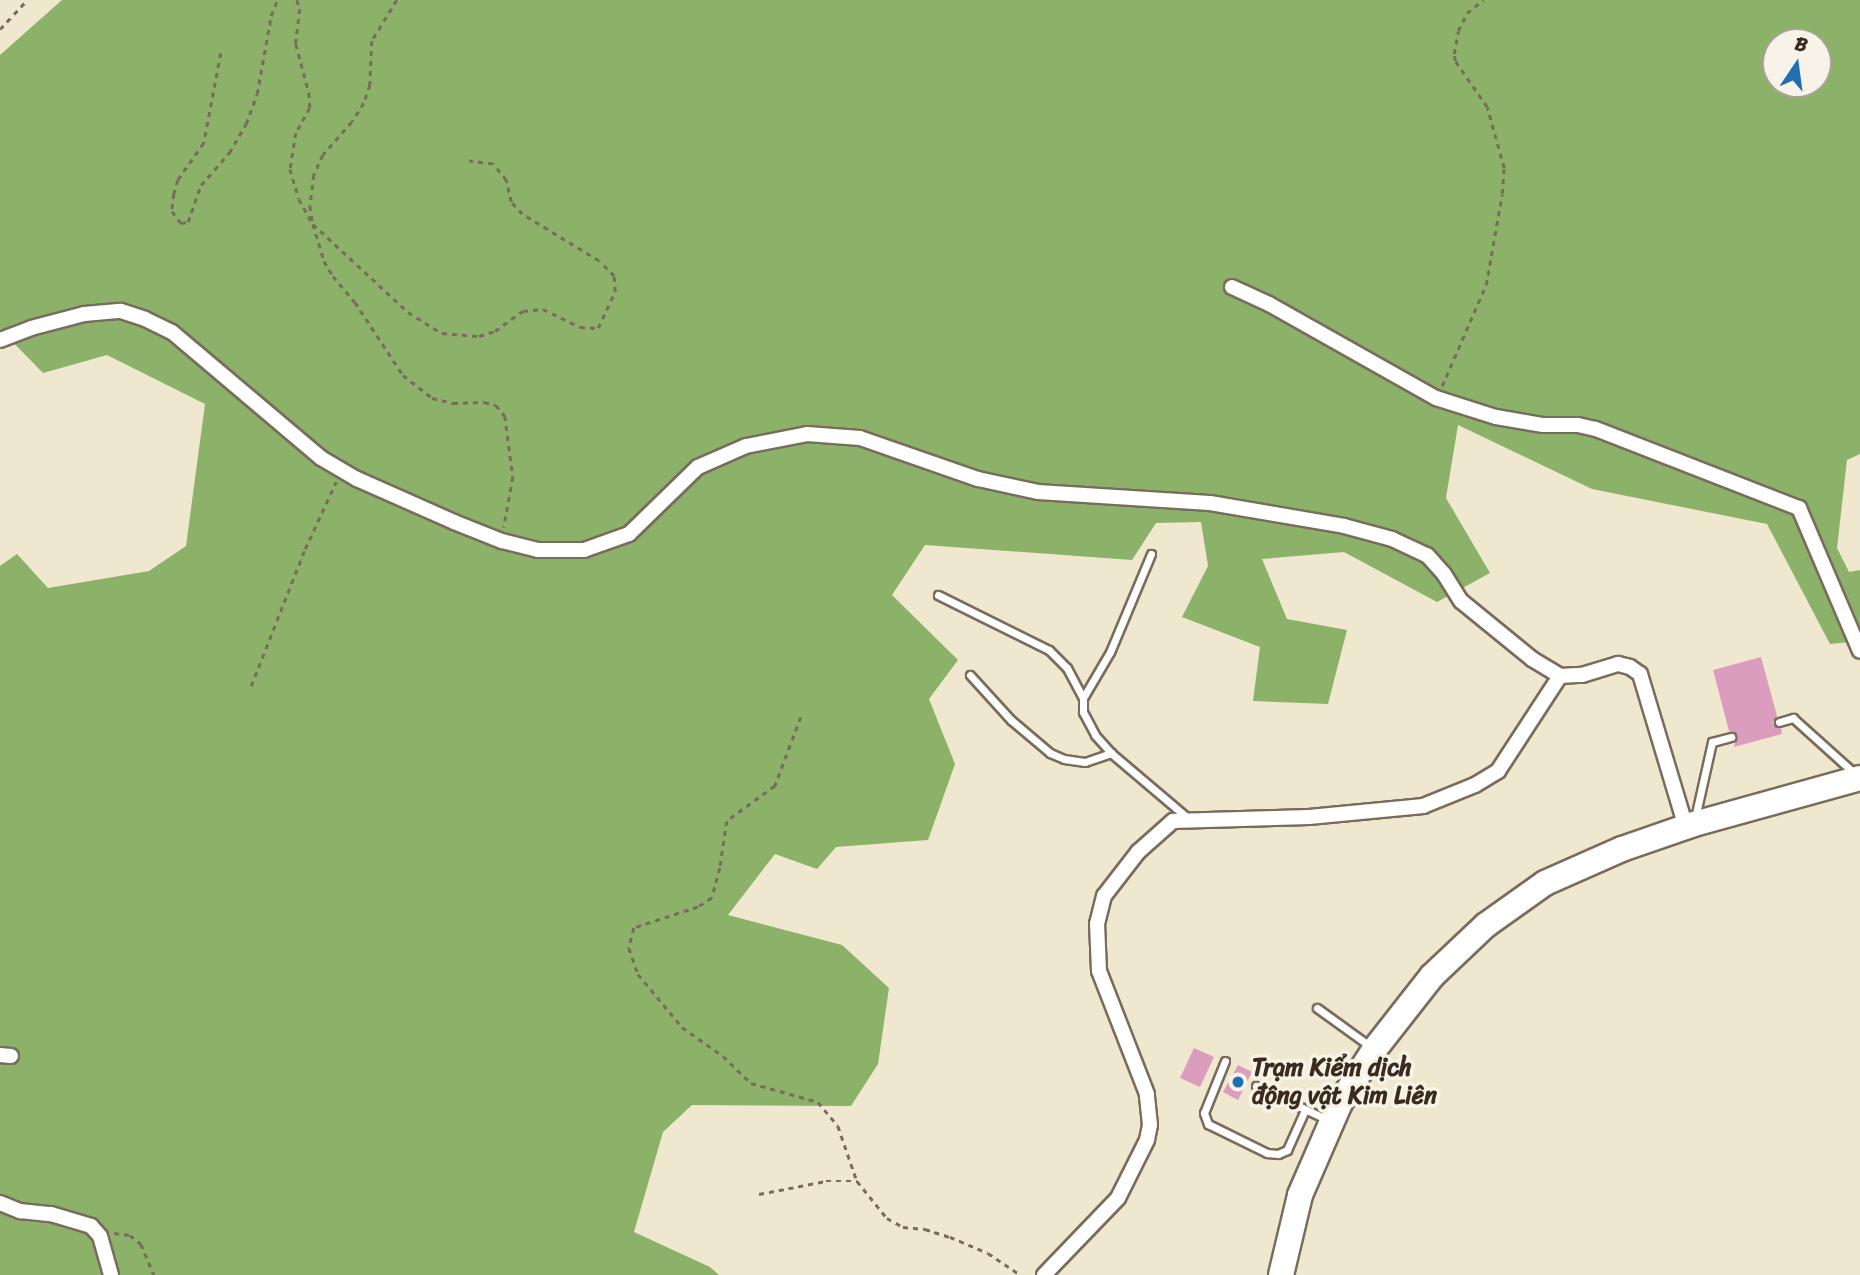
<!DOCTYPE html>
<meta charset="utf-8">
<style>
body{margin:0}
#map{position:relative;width:1860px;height:1275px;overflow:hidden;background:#efe8cf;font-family:Sriracha,sans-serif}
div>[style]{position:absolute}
.forest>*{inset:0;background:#8bb268}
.building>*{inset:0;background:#db9dbe}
.path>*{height:2.5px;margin-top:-1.25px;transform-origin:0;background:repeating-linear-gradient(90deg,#7a6c5c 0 5px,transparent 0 10px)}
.roads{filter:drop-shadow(2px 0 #7a6c5c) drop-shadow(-2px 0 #7a6c5c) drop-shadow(0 2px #7a6c5c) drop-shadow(0 -2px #7a6c5c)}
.service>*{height:7px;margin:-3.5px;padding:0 3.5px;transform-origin:3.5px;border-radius:3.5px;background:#fff}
.minor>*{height:14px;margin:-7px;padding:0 7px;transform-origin:7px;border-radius:7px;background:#fff}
.trunk>*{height:24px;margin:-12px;padding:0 12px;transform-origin:12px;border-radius:12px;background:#fff}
.dots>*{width:19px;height:19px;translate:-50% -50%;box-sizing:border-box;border:4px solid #f7f3e8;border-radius:50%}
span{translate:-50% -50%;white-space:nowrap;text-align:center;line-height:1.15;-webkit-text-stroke:7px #f7f3e8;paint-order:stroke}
.poi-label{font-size:24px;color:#3b2a1e;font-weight:700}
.left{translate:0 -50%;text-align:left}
.north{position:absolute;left:1762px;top:28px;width:70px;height:70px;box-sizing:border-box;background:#f7f3e8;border:2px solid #aca397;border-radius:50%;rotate:13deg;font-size:19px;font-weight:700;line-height:28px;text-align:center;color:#3b2a1e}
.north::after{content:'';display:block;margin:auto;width:24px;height:32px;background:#1f6fb2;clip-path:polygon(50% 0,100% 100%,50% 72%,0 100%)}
</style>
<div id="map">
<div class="forest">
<i style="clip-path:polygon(evenodd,62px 0,1860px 0,1860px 454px,1847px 460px,1837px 548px,1849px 572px,1860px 570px,1860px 641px,1830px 644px,1767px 524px,1592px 489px,1458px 425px,1446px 498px,1490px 573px,1437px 602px,1344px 552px,1262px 559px,1287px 619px,1347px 630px,1328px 704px,1253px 701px,1260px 647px,1182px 617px,1208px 566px,1201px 522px,1156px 523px,1132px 560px,925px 545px,892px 595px,958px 660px,929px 699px,955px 764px,928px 840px,836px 847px,817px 869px,775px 854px,728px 915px,842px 945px,889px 988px,878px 1064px,851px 1106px,692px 1105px,663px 1132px,634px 1232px,710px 1267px,719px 1275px,0 1275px,0 566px,17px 554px,48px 588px,149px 571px,186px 546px,205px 404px,107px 355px,43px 373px,0 329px,0 55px,62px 0,1776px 42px,1818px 42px,1818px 84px,1776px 84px,1776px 42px)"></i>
</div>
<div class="building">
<i style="clip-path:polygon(1761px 657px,1777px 716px,1773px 723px,1781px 728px,1782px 734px,1734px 747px,1737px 735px,1729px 731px,1713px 670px)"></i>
<i style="clip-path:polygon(1194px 1048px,1214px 1057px,1200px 1087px,1180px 1078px)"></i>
<i style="clip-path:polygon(1238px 1065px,1252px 1072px,1238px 1100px,1223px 1092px)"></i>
</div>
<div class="path">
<i style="left:297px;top:0;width:9px;rotate:72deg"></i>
<i style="left:300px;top:9px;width:35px;rotate:97deg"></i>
<i style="left:296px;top:44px;width:51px;rotate:75.1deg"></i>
<i style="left:309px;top:93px;width:15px;rotate:86deg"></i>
<i style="left:310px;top:108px;width:29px;rotate:119deg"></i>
<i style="left:296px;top:133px;width:36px;rotate:99deg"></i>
<i style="left:290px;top:169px;width:31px;rotate:73deg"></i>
<i style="left:299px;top:199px;width:29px;rotate:61deg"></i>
<i style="left:313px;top:224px;width:129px;rotate:42.8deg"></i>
<i style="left:408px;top:312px;width:40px;rotate:32deg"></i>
<i style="left:442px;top:333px;width:37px;rotate:5deg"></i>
<i style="left:479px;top:336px;width:17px;rotate:-17deg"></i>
<i style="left:495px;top:331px;width:34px;rotate:-36deg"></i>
<i style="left:523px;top:311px;width:20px;rotate:-6deg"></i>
<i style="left:543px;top:309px;width:41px;rotate:25.9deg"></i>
<i style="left:580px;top:327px;width:18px;rotate:3deg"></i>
<i style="left:598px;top:328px;width:40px;rotate:-65deg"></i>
<i style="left:615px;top:292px;width:16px;rotate:-94deg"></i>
<i style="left:614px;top:276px;width:21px;rotate:-135deg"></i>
<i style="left:599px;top:261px;width:90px;rotate:-148.6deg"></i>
<i style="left:522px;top:214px;width:16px;rotate:-133deg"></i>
<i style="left:511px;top:202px;width:23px;rotate:-103deg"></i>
<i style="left:506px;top:180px;width:21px;rotate:-129deg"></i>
<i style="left:493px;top:164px;width:24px;rotate:-173deg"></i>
<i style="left:397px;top:0;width:48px;rotate:121.4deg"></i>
<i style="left:372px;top:41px;width:44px;rotate:92.6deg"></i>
<i style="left:370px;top:85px;width:19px;rotate:108deg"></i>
<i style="left:364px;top:103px;width:22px;rotate:122deg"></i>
<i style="left:352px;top:122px;width:44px;rotate:131.3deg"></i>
<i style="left:323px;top:155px;width:22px;rotate:114deg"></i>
<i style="left:314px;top:175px;width:31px;rotate:97deg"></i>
<i style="left:310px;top:206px;width:18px;rotate:81deg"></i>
<i style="left:313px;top:224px;width:39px;rotate:73deg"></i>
<i style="left:324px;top:261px;width:17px;rotate:59deg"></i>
<i style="left:333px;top:276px;width:34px;rotate:50deg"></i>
<i style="left:355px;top:302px;width:87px;rotate:56.7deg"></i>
<i style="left:403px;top:375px;width:37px;rotate:38deg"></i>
<i style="left:432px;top:398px;width:22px;rotate:13deg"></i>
<i style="left:453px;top:403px;width:31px;rotate:-2deg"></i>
<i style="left:484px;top:402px;width:12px;rotate:14deg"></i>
<i style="left:496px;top:405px;width:14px;rotate:51deg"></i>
<i style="left:505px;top:416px;width:62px;rotate:82.5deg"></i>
<i style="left:513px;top:477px;width:51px;rotate:100.2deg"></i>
<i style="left:0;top:29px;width:40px;rotate:-47deg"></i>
<i style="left:221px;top:53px;width:92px;rotate:100.7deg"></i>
<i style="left:204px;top:143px;width:45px;rotate:125.1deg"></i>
<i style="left:178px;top:180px;width:15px;rotate:106deg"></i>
<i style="left:174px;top:194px;width:17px;rotate:97deg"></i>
<i style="left:172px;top:211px;width:15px;rotate:53deg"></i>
<i style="left:181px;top:223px;width:7px;rotate:-8deg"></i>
<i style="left:188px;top:222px;width:39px;rotate:-71deg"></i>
<i style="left:201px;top:185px;width:43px;rotate:-48.8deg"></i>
<i style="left:229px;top:153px;width:34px;rotate:-60deg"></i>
<i style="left:246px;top:124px;width:32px;rotate:-70deg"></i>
<i style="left:257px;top:94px;width:79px;rotate:-79.8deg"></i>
<i style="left:271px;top:16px;width:17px;rotate:-69deg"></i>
<i style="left:1442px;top:386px;width:110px;rotate:-66.5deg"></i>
<i style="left:1486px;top:285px;width:92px;rotate:-80deg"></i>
<i style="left:1502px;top:194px;width:26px;rotate:-86deg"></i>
<i style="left:1504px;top:168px;width:63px;rotate:-105.6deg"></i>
<i style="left:1487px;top:107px;width:56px;rotate:-124.8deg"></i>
<i style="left:1455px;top:61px;width:7px;rotate:-98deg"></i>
<i style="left:1454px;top:54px;width:23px;rotate:-80deg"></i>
<i style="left:1458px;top:31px;width:20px;rotate:-63deg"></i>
<i style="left:1467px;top:13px;width:21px;rotate:-39deg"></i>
<i style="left:251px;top:686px;width:147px;rotate:-68.5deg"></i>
<i style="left:305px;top:549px;width:74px;rotate:-65.2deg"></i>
<i style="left:801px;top:717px;width:74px;rotate:110.6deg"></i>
<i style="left:775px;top:786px;width:59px;rotate:143.9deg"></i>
<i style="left:727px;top:821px;width:48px;rotate:98.5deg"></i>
<i style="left:720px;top:868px;width:31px;rotate:105deg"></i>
<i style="left:712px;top:898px;width:17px;rotate:147deg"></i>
<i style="left:698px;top:907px;width:67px;rotate:161.8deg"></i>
<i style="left:634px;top:928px;width:21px;rotate:104deg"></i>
<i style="left:629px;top:948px;width:28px;rotate:71deg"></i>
<i style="left:638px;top:974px;width:69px;rotate:50.3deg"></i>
<i style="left:682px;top:1027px;width:50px;rotate:35.3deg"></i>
<i style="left:723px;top:1056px;width:39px;rotate:44deg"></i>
<i style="left:751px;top:1083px;width:70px;rotate:15.8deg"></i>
<i style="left:818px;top:1102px;width:31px;rotate:50deg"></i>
<i style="left:838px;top:1126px;width:58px;rotate:70.9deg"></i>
<i style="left:857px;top:1181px;width:48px;rotate:51deg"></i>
<i style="left:887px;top:1218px;width:18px;rotate:29deg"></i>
<i style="left:903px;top:1227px;width:22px;rotate:5deg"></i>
<i style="left:925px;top:1229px;width:26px;rotate:18deg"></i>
<i style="left:950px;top:1237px;width:41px;rotate:22.8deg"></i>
<i style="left:988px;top:1253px;width:40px;rotate:34deg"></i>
<i style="left:759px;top:1194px;width:68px;rotate:-11deg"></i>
<i style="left:826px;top:1181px;width:31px"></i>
<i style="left:114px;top:1233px;width:16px;rotate:7deg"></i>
<i style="left:130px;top:1235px;width:14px;rotate:39deg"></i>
<i style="left:141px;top:1244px;width:34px;rotate:67deg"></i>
</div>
<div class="roads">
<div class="service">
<i style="left:1151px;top:554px;width:106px;rotate:112.7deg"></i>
<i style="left:1110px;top:652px;width:53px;rotate:120.4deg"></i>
<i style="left:1083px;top:698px;width:14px;rotate:90deg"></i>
<i style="left:1083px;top:712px;width:26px;rotate:62deg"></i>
<i style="left:1095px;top:735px;width:24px;rotate:48deg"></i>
<i style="left:1111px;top:753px;width:104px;rotate:40.3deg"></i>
<i style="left:938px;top:595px;width:124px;rotate:26.4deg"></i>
<i style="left:1049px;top:650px;width:25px;rotate:45deg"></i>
<i style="left:1067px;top:668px;width:34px;rotate:62deg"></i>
<i style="left:970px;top:675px;width:61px;rotate:47.7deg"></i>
<i style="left:1011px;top:720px;width:51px;rotate:40.2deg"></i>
<i style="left:1050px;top:753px;width:15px;rotate:23deg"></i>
<i style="left:1064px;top:759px;width:21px;rotate:8deg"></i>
<i style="left:1085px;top:762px;width:28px;rotate:-19deg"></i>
<i style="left:1779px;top:722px;width:15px;rotate:-16deg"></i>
<i style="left:1793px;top:718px;width:82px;rotate:42deg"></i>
<i style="left:1695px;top:818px;width:78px;rotate:-77.4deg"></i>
<i style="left:1712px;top:742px;width:20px;rotate:-15deg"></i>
<i style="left:1317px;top:1008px;width:67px;rotate:35.8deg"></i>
<i style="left:1225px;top:1061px;width:56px;rotate:112deg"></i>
<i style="left:1204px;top:1113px;width:12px;rotate:70deg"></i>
<i style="left:1208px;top:1124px;width:66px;rotate:26.2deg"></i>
<i style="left:1267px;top:1153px;width:11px;rotate:5deg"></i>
<i style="left:1278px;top:1154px;width:10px;rotate:-24deg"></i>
<i style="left:1287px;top:1150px;width:44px;rotate:-65.8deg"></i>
<i style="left:1256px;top:1086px;width:80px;rotate:25.3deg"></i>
</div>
<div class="minor">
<i style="left:1232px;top:287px;width:41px;rotate:24.7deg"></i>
<i style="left:1269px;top:304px;width:192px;rotate:29.4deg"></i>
<i style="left:1436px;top:398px;width:63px;rotate:17.6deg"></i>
<i style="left:1496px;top:417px;width:48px;rotate:9.7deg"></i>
<i style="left:1543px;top:425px;width:35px"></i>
<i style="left:1578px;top:425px;width:18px;rotate:13deg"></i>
<i style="left:1596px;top:429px;width:218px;rotate:21.3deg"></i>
<i style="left:1799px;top:508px;width:155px;rotate:66.9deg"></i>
<i style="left:0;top:340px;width:33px;rotate:-21deg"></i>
<i style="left:31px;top:328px;width:55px;rotate:-14.8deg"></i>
<i style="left:84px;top:314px;width:37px;rotate:-5deg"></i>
<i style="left:121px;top:311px;width:25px;rotate:18deg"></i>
<i style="left:145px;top:319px;width:30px;rotate:26deg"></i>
<i style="left:172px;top:332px;width:195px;rotate:40.2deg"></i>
<i style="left:321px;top:458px;width:42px;rotate:30.3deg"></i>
<i style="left:357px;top:479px;width:106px;rotate:23.9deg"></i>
<i style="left:454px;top:522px;width:52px;rotate:21.6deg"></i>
<i style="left:502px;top:541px;width:37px;rotate:14deg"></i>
<i style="left:538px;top:550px;width:46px"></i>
<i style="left:584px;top:550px;width:48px;rotate:-19.6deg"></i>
<i style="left:629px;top:534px;width:96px;rotate:-44.2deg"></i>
<i style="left:698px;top:467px;width:52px;rotate:-23.6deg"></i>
<i style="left:746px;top:446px;width:62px;rotate:-11.1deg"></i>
<i style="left:807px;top:434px;width:53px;rotate:4.3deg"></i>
<i style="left:860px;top:438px;width:125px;rotate:19.2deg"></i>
<i style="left:978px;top:479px;width:61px;rotate:12.2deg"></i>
<i style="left:1038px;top:492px;width:172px;rotate:3.7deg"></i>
<i style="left:1210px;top:503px;width:136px;rotate:9.7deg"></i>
<i style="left:1344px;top:526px;width:50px;rotate:15.2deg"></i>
<i style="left:1392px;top:539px;width:38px;rotate:25deg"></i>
<i style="left:1427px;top:555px;width:25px;rotate:48deg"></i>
<i style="left:1444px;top:574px;width:32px;rotate:58deg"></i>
<i style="left:1461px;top:601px;width:92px;rotate:39.2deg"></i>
<i style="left:1532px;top:659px;width:33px;rotate:31deg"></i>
<i style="left:1560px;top:676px;width:22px;rotate:-3deg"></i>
<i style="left:1582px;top:675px;width:38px;rotate:-17deg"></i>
<i style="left:1618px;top:664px;width:12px;rotate:14deg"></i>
<i style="left:1630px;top:667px;width:12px;rotate:35deg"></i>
<i style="left:1640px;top:674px;width:160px;rotate:73.3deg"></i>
<i style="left:0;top:1055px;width:11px;rotate:5deg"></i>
<i style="left:0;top:1203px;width:22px;rotate:22deg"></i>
<i style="left:20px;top:1211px;width:31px;rotate:6deg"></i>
<i style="left:51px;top:1214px;width:42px;rotate:16.7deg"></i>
<i style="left:91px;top:1226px;width:13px;rotate:48deg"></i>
<i style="left:100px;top:1236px;width:41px;rotate:74.2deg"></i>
<i style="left:1044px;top:1275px;width:107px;rotate:-46.1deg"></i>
<i style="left:1118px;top:1198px;width:65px;rotate:-63.4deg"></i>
<i style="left:1147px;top:1140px;width:15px;rotate:-79deg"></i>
<i style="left:1150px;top:1125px;width:31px;rotate:-96deg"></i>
<i style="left:1147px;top:1094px;width:132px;rotate:-111.3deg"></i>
<i style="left:1099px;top:971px;width:47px;rotate:-92.4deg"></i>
<i style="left:1097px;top:924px;width:29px;rotate:-76deg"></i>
<i style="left:1104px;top:896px;width:56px;rotate:-52.3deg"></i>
<i style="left:1138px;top:852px;width:47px;rotate:-41.5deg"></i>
<i style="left:1173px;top:821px;width:136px;rotate:-1.7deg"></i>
<i style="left:1309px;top:817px;width:115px;rotate:-5.5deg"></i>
<i style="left:1423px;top:806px;width:56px;rotate:-22deg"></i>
<i style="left:1475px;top:785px;width:27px;rotate:-31deg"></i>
<i style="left:1498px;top:771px;width:113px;rotate:-56.9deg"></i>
</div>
<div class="trunk">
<i style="left:1281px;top:1275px;width:82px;rotate:-76.6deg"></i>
<i style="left:1300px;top:1195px;width:100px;rotate:-66.5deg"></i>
<i style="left:1340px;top:1103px;width:63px;rotate:-57.3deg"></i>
<i style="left:1374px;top:1050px;width:94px;rotate:-51.9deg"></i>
<i style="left:1432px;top:976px;width:74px;rotate:-43.4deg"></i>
<i style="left:1486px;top:925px;width:72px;rotate:-35.4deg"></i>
<i style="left:1545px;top:883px;width:84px;rotate:-23.8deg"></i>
<i style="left:1622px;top:849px;width:76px;rotate:-19.1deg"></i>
<i style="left:1694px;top:824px;width:172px;rotate:-15.5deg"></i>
</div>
</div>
<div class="dots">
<i style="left:1238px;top:1082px;background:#1f6fb2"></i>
</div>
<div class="poi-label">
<span class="left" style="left:1252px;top:1082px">Trạm Kiểm dịch<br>động vật Kim Liên</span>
</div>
<div class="north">B</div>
</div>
